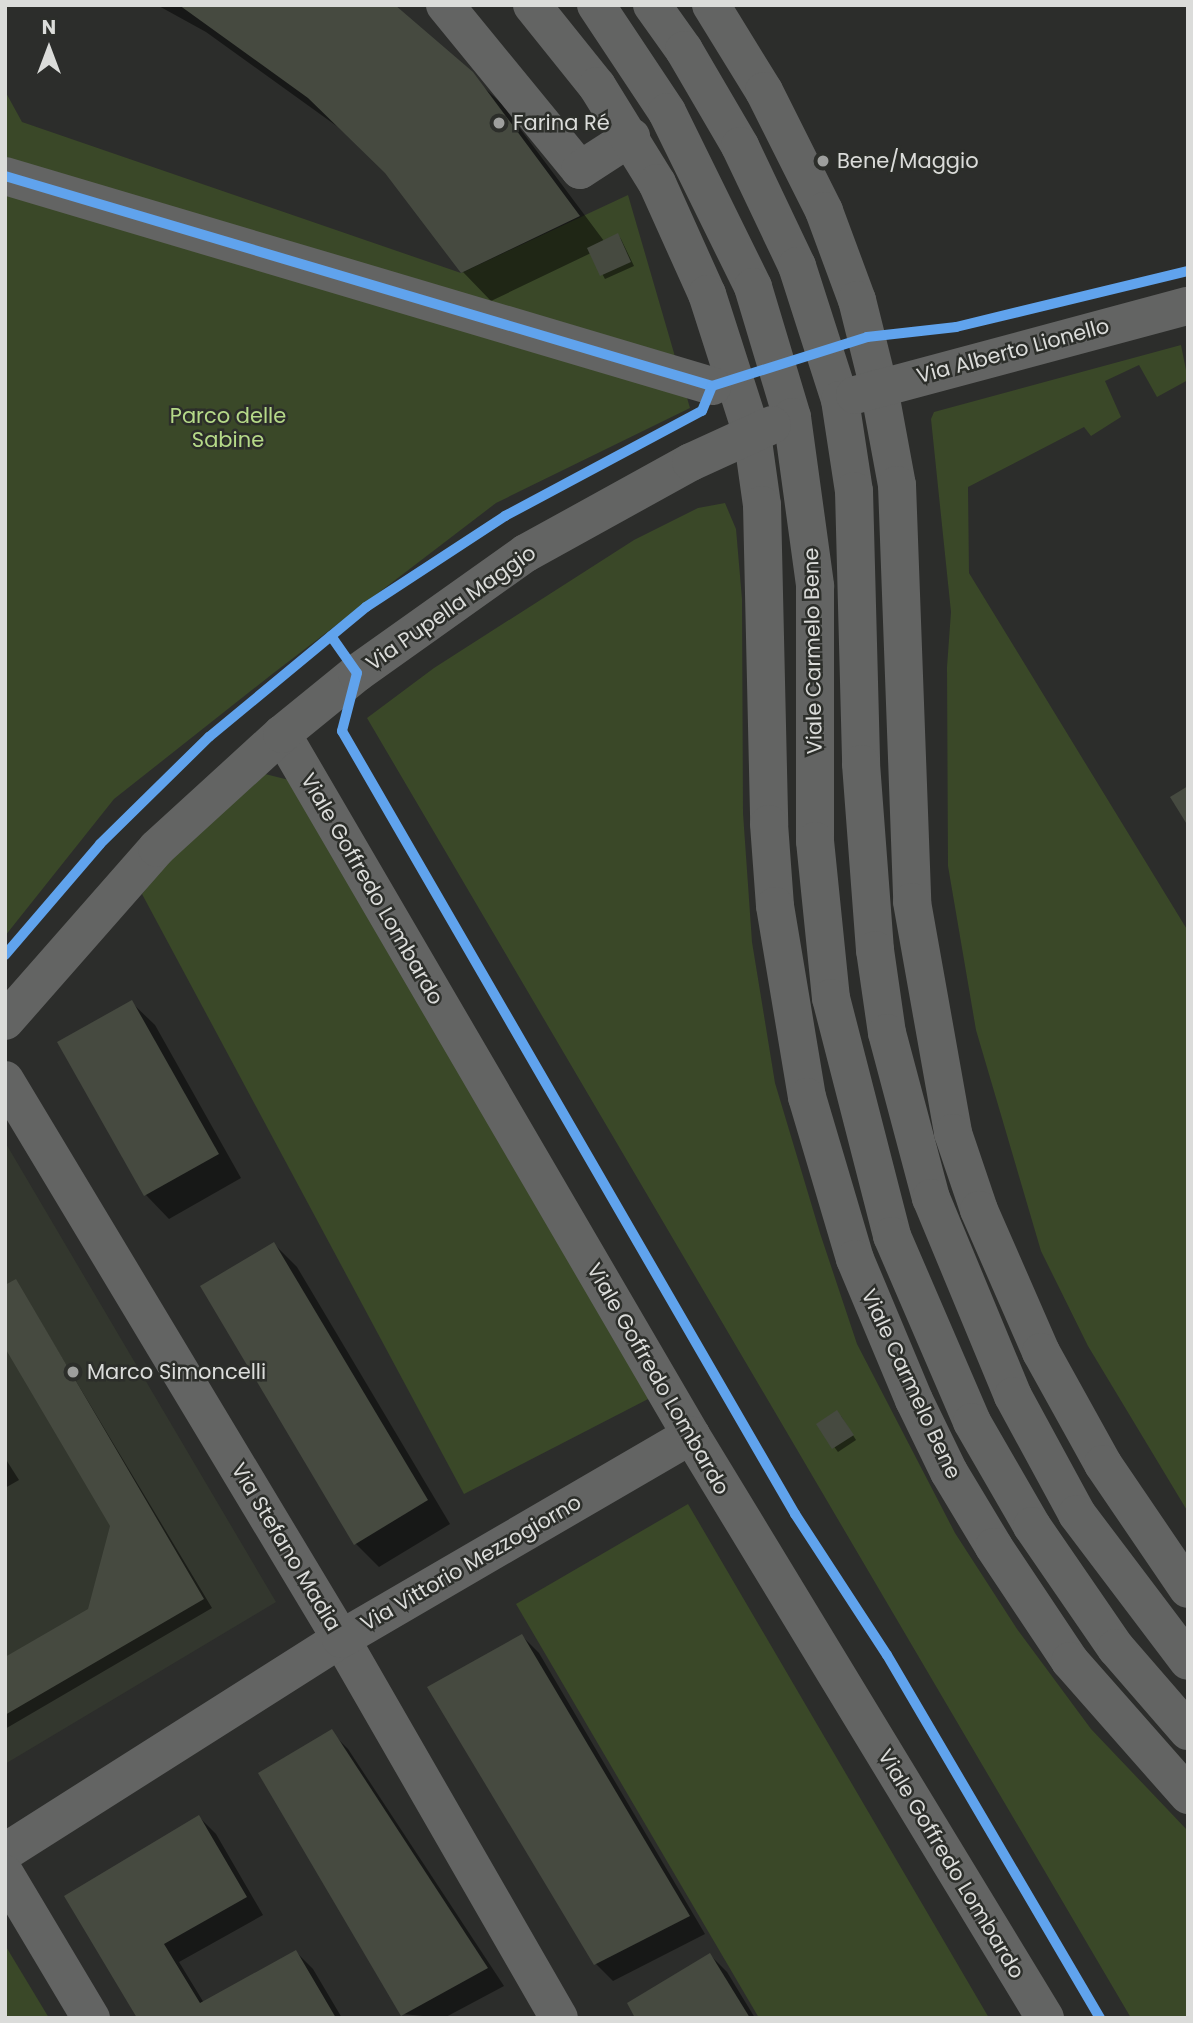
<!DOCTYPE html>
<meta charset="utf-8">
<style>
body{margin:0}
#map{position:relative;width:1193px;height:2023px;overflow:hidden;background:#2c2d2b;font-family:Poppins,sans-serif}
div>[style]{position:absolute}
.built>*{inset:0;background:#33372e}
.green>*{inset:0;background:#3a4828}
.shadow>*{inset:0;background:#0007}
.building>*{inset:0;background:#464a40}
.minor>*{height:38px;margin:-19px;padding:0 19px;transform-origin:19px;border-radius:19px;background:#636463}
.cycleway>*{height:10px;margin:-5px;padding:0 5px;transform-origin:5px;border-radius:5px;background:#60a3ed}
.dots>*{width:19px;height:19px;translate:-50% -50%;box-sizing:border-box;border:4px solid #2c2e2a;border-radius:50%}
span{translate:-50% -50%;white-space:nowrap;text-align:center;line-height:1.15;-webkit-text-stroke:5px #2c2e2a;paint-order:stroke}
.poi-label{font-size:21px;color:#dbdcda}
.left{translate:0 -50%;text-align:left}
.street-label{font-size:21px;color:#dbdcda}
.park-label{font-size:21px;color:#b5d988}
.frame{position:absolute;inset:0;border:7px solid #dbdcda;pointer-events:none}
.north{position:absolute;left:14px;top:14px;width:70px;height:70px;-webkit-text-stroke:5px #2c2e2a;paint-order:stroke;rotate:0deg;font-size:19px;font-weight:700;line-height:28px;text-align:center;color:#dbdcda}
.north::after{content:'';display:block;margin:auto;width:24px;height:32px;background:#dbdcda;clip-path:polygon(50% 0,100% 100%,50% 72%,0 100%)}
</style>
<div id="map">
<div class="built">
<i style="clip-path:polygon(5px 1142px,276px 1602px,5px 1764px)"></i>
</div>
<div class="green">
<i style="clip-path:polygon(5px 91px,22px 122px,461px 273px,628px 195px,690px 408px,496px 503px,271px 675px,114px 799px,5px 936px)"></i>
<i style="clip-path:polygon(1181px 345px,1188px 380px,1157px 397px,1139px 365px,1105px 381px,1121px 417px,1091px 436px,1084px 427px,968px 487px,969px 573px,1188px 931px,1188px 1512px,1088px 1346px,1041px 1251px,976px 1030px,948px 866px,947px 667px,951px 612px,931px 419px,934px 412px)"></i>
<i style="clip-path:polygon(725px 503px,736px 529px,742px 599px,743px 813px,752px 942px,775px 1083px,820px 1233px,857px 1344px,955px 1533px,1017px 1629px,1091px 1729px,1188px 1831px,1188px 2018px,1131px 2018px,367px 718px,434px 668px,634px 540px,698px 508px)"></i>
<i style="clip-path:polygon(265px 774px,289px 780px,652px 1397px,464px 1494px,142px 894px,173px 855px)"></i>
<i style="clip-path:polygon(688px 1504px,989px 2018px,759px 2018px,516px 1604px)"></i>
<i style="clip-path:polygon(5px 1945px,49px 2018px,5px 2018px)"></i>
</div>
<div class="shadow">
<i style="clip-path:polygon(157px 5px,393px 5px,501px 103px,604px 241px,618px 235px,621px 239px,634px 266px,605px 279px,591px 253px,491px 301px,463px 272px,390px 176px,338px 127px,206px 32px)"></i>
<i style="clip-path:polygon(131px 1002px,155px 1025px,241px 1178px,169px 1219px,146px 1195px,59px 1042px)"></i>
<i style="clip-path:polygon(274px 1244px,297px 1267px,450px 1524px,379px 1567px,356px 1544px)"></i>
<i style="clip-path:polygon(16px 1281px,212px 1608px,5px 1729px,5px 1659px,90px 1610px,112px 1526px)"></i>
<i style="clip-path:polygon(841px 1416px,856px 1440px,838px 1452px,818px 1425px)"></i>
<i style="clip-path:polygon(5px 1458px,19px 1480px,5px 1488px)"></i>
<i style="clip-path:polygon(522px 1636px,539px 1653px,705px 1934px,613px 1981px,596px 1964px)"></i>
<i style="clip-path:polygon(331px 1732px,348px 1749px,504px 1986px,444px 2018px,402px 2014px)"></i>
<i style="clip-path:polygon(199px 1817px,216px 1834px,263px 1915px,179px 1962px,204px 2003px,296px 1952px,313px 1969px,342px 2018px,139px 2018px)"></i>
<i style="clip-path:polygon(710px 1955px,727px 1972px,755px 2018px,637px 2018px)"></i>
</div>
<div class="building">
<i style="clip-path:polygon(179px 5px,395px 5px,473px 72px,580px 216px,461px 273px,385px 173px,308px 98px)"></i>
<i style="clip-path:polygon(618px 233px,631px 262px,600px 276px,587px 248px)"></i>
<i style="clip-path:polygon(1188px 786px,1188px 826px,1170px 797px)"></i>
<i style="clip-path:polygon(132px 1000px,219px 1154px,144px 1196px,57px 1042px)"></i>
<i style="clip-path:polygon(274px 1242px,428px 1500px,354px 1545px,200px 1286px)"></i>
<i style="clip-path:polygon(16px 1279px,204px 1599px,5px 1715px,5px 1657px,88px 1609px,110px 1526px,5px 1348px,5px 1285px)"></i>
<i style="clip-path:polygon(837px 1410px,854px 1435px,832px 1449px,816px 1424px)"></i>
<i style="clip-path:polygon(522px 1634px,690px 1916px,594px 1965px,427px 1687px)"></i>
<i style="clip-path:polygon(332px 1729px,488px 1968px,401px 2016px,258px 1773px)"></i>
<i style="clip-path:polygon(199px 1815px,247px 1897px,164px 1944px,200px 2003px,296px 1950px,336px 2018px,137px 2018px,64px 1896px)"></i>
<i style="clip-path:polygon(710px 1953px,750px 2018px,635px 2018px,627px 2003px)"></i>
</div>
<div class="minor">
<i style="left:445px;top:5px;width:213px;rotate:50.7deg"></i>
<i style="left:580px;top:170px;width:61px;rotate:-32.9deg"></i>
<i style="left:532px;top:5px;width:104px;rotate:51.3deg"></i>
<i style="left:597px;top:86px;width:114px;rotate:58.3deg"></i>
<i style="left:657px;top:183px;width:122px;rotate:65.8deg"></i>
<i style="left:707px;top:294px;width:147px;rotate:72.2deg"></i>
<i style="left:752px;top:434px;width:72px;rotate:82deg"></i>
<i style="left:762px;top:505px;width:319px;rotate:88.7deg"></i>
<i style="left:769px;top:824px;width:82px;rotate:85.8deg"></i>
<i style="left:775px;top:906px;width:194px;rotate:80.5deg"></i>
<i style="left:807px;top:1097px;width:169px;rotate:73.5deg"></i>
<i style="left:855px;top:1259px;width:153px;rotate:67.3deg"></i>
<i style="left:914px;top:1400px;width:80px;rotate:64.1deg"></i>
<i style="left:949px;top:1472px;width:87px;rotate:59deg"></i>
<i style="left:994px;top:1547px;width:137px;rotate:56.3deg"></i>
<i style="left:1070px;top:1661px;width:179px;rotate:48.6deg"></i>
<i style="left:596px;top:5px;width:128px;rotate:56.4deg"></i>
<i style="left:667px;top:112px;width:195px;rotate:63.8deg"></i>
<i style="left:753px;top:287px;width:136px;rotate:73.3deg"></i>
<i style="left:792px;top:417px;width:171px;rotate:82.2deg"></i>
<i style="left:815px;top:586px;width:255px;rotate:90deg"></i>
<i style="left:815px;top:841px;width:158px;rotate:84.2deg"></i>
<i style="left:831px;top:998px;width:246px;rotate:75.6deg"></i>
<i style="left:892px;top:1236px;width:202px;rotate:66.7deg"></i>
<i style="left:972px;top:1422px;width:120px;rotate:60deg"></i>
<i style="left:1032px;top:1526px;width:148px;rotate:55.5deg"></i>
<i style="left:1116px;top:1648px;width:110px;rotate:49.1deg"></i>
<i style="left:652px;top:5px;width:55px;rotate:54.6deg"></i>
<i style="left:684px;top:50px;width:111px;rotate:59.7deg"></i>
<i style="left:740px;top:146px;width:133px;rotate:64.6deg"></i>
<i style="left:797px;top:266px;width:141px;rotate:72.2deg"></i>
<i style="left:840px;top:400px;width:92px;rotate:81.3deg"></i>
<i style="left:854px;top:491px;width:273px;rotate:88.5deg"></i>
<i style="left:861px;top:764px;width:187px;rotate:85.7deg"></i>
<i style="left:875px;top:950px;width:84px;rotate:81.8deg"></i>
<i style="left:887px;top:1033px;width:171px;rotate:75.1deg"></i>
<i style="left:931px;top:1198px;width:214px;rotate:67.5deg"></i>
<i style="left:1013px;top:1396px;width:134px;rotate:61.5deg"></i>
<i style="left:1077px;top:1514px;width:184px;rotate:52.9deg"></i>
<i style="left:711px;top:5px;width:101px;rotate:58.4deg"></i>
<i style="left:764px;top:91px;width:134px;rotate:63.4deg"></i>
<i style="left:824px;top:211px;width:95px;rotate:69.7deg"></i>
<i style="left:857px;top:300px;width:91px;rotate:76deg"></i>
<i style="left:879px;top:388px;width:99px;rotate:79.5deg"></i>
<i style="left:897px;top:485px;width:417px;rotate:87.9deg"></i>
<i style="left:912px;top:902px;width:235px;rotate:79.9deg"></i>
<i style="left:953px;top:1133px;width:81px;rotate:71.3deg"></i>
<i style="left:979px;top:1210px;width:155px;rotate:66.4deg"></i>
<i style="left:1041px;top:1352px;width:128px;rotate:61deg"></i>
<i style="left:1103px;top:1464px;width:151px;rotate:55.8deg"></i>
<i style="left:5px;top:176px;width:738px;rotate:16.54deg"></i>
<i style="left:855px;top:395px;width:345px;rotate:-15deg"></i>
<i style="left:282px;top:734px;width:812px;rotate:59.74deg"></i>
<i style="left:691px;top:1435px;width:682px;rotate:58.73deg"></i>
<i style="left:5px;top:1021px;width:230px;rotate:-48.7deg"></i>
<i style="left:157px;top:848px;width:169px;rotate:-42.4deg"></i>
<i style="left:282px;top:734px;width:97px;rotate:-39.1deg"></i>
<i style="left:357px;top:673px;width:207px;rotate:-35.4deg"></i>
<i style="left:526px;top:553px;width:188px;rotate:-28.9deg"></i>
<i style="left:691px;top:462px;width:89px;rotate:-24.6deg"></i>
<i style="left:5px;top:1080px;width:652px;rotate:58.99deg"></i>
<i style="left:341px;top:1639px;width:437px;rotate:60.1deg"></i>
<i style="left:5px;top:1852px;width:398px;rotate:-32.4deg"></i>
<i style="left:341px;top:1639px;width:405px;rotate:-30.2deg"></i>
<i style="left:5px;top:1874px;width:168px;rotate:59.2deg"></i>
</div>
<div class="cycleway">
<i style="left:5px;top:176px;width:738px;rotate:16.54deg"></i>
<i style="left:331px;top:636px;width:45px;rotate:54.9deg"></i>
<i style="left:357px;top:673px;width:60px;rotate:104.5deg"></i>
<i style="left:342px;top:731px;width:905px;rotate:59.95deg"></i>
<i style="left:795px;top:1514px;width:168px;rotate:56.9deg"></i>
<i style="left:887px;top:1655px;width:421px;rotate:59.6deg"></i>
<i style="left:5px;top:955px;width:146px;rotate:-49.4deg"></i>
<i style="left:100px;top:844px;width:153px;rotate:-44.5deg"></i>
<i style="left:209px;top:737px;width:204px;rotate:-39.6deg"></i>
<i style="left:366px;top:607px;width:166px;rotate:-33.2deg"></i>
<i style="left:505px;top:516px;width:223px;rotate:-28.1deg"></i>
<i style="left:702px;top:411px;width:27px;rotate:-68deg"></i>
<i style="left:712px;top:386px;width:163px;rotate:-17.5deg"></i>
<i style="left:867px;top:337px;width:90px;rotate:-6.4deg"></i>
<i style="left:956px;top:327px;width:239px;rotate:-13.6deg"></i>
</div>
<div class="dots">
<i style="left:499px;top:123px;background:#9e9f9d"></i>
<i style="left:823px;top:161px;background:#9e9f9d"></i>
<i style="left:73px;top:1372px;background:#9e9f9d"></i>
</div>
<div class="poi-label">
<span class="left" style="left:513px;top:123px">Farina Ré</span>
<span class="left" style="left:837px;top:161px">Bene/Maggio</span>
<span class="left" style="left:87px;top:1372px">Marco Simoncelli</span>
</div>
<div class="street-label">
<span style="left:1013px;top:351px;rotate:-15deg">Via Alberto Lionello</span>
<span style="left:451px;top:608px;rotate:-35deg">Via Pupella Maggio</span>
<span style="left:813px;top:651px;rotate:-91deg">Viale Carmelo Bene</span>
<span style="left:372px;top:889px;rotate:60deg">Viale Goffredo Lombardo</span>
<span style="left:658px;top:1379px;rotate:60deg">Viale Goffredo Lombardo</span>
<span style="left:911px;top:1384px;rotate:65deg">Viale Carmelo Bene</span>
<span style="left:286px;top:1547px;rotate:59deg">Via Stefano Madia</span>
<span style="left:471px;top:1563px;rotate:-30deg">Via Vittorio Mezzogiorno</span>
<span style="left:951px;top:1864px;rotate:59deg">Viale Goffredo Lombardo</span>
</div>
<div class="park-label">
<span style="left:228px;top:428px">Parco delle<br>Sabine</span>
</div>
<div class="frame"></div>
<div class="north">N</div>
</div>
